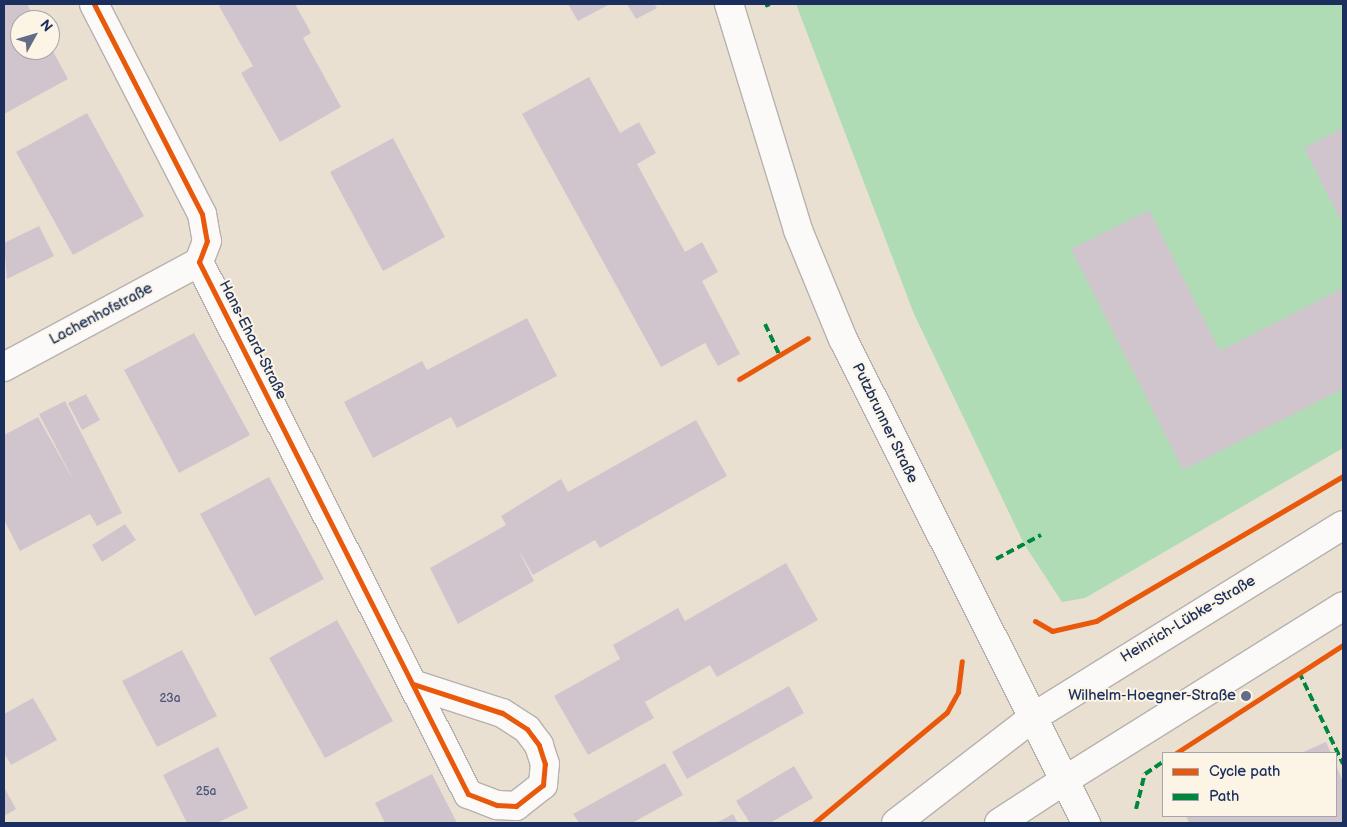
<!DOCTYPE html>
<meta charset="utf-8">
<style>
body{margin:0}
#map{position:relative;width:1347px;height:827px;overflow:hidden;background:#eae0d2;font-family:"Balsamiq Sans",sans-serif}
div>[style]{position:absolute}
.green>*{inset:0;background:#afdcb5}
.building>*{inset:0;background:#d0c5cd}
.roads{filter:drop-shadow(1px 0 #b6b1ad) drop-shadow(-1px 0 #b6b1ad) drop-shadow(0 1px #b6b1ad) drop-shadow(0 -1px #b6b1ad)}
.minor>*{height:28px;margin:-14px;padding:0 14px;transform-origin:14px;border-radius:14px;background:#fcfaf8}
.secondary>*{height:28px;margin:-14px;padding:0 14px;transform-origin:14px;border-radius:14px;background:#fcfaf8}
.quiet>*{height:4px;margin-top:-2px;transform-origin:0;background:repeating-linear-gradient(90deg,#00873e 0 8px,transparent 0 12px)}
.cycleway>*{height:5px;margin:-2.5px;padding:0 2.5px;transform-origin:2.5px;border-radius:2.5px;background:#e8590c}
.dots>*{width:14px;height:14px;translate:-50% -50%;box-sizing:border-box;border:2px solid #fcf5e5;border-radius:50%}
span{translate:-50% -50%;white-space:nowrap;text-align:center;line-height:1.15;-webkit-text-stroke:4px #fcf5e5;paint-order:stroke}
.number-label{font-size:12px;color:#48547a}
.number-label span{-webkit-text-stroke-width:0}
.street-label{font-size:15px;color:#1b2f5e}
.poi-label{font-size:15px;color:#1b2f5e}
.right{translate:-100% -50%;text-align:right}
.frame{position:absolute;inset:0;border:5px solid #1b2f5e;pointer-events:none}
.legend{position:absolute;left:1162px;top:752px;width:175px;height:65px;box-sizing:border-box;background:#fcf5e5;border:1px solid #a2a6af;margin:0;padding:6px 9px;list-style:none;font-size:15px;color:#1b2f5e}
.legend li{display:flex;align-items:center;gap:10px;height:25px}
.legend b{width:25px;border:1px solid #a2a6af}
.north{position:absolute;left:10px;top:10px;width:50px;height:50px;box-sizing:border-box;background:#fcf5e5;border:1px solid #a2a6af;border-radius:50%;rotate:51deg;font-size:14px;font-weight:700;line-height:20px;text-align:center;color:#1b2f5e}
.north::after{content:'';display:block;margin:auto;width:18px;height:22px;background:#636d87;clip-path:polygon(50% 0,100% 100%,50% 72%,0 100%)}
</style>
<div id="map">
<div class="green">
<i style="clip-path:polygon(796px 4px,1343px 4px,1343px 448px,1085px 598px,1062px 602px,1024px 544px,914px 314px)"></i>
</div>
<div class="building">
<i style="clip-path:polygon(4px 4px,27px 4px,36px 20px,20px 20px,20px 50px,50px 50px,50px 46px,68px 79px,4px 114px)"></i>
<i style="clip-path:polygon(223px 4px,295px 4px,311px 33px,303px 38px,341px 107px,280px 142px,241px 73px,253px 66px,219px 6px)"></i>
<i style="clip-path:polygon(568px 4px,610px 4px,578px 21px)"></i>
<i style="clip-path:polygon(627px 4px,654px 4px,657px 8px,636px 19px)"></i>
<i style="clip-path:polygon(589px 77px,620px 133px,639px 122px,656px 153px,637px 164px,685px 252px,702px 242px,718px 272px,702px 281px,740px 354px,718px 366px,705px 343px,661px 367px,522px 114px)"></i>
<i style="clip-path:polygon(87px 113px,144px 216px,73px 255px,16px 152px)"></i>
<i style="clip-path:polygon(1343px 128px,1343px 225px,1304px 148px)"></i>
<i style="clip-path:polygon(393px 138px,445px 237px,383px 271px,330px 172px)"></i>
<i style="clip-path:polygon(1149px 210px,1220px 351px,1343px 288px,1343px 389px,1183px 470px,1071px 249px)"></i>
<i style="clip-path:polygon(39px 226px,54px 256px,7px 279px,4px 243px)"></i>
<i style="clip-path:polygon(527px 318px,557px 376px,457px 428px,451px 417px,373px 458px,344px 402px,422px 361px,427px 370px)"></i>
<i style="clip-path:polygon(194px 333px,250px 435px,179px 473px,124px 370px)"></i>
<i style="clip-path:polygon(86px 394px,100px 420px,82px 430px,68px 403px)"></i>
<i style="clip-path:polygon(65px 401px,122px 513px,97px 526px,90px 514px,20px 551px,4px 520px,4px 435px,38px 417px,76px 485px,39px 414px)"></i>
<i style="clip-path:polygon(696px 420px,727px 476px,600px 548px,595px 540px,533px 575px,518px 549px,534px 581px,458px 624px,430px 568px,506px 525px,501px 516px,561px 479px,568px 492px)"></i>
<i style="clip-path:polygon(269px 477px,324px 579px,255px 616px,200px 514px)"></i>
<i style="clip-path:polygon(125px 524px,136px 540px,102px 562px,92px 545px)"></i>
<i style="clip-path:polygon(786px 563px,818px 620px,717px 677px,710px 665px,645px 702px,654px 718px,588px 755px,554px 696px,620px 659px,613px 645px,678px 608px,685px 621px)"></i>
<i style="clip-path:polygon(337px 620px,393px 721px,325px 758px,269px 658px)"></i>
<i style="clip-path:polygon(182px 650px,217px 716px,157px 747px,122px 681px)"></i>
<i style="clip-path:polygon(789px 686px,804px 713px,687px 779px,672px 752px)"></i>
<i style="clip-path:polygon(33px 698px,57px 740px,11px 765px,4px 753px,4px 714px)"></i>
<i style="clip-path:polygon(1326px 742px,1331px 753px,1301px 753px)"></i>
<i style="clip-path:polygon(218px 747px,248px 808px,217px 823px,187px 823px,163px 775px)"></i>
<i style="clip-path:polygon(665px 763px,683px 795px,632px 823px,579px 823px,573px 814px)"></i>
<i style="clip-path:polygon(1336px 765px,1343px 782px,1343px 823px,1189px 823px,1186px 816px,1336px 816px)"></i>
<i style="clip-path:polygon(794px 766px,813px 798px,770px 823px,750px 823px,736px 801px)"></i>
<i style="clip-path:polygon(432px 774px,457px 823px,385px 823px,375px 803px)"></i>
<i style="clip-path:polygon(4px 787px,16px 809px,4px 816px)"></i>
<i style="clip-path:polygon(733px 814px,738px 823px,716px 823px)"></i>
</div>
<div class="roads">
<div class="minor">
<i style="left:94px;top:4px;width:236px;rotate:62.8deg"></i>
<i style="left:202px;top:214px;width:27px;rotate:80deg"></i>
<i style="left:207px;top:241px;width:22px;rotate:111deg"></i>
<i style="left:199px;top:262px;width:596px;rotate:63.18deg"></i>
<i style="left:468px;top:794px;width:31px;rotate:21deg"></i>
<i style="left:497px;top:805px;width:19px;rotate:3deg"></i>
<i style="left:516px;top:806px;width:34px;rotate:-38deg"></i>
<i style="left:543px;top:785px;width:21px;rotate:-85deg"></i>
<i style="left:545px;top:764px;width:20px;rotate:-108deg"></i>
<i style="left:539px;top:745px;width:20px;rotate:-127deg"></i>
<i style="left:527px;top:729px;width:30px;rotate:-147deg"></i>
<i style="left:502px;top:713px;width:94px;rotate:-162deg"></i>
<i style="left:4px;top:367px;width:221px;rotate:-28.3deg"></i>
<i style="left:896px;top:823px;width:175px;rotate:-37.6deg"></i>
<i style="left:999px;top:823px;width:79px;rotate:-33.1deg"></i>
</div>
<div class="secondary">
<i style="left:729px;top:4px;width:236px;rotate:73deg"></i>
<i style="left:798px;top:230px;width:118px;rotate:67.6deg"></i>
<i style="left:843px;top:339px;width:542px;rotate:63.34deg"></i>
<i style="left:1035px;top:716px;width:362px;rotate:-31.8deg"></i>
<i style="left:1065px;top:780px;width:328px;rotate:-32deg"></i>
</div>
</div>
<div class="quiet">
<i style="left:765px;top:6px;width:5px;rotate:-22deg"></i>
<i style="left:765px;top:324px;width:33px;rotate:65deg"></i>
<i style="left:996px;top:559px;width:51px;rotate:-28.1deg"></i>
<i style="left:1299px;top:672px;width:102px;rotate:64.4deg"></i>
<i style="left:1136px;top:809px;width:36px;rotate:-76deg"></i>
<i style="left:1145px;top:774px;width:22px;rotate:-34deg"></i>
</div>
<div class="cycleway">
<i style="left:94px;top:4px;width:236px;rotate:62.8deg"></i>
<i style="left:202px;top:214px;width:27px;rotate:80deg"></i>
<i style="left:207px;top:241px;width:22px;rotate:111deg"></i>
<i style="left:199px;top:262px;width:596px;rotate:63.18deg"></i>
<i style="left:468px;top:794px;width:31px;rotate:21deg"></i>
<i style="left:497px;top:805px;width:19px;rotate:3deg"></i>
<i style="left:516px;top:806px;width:34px;rotate:-38deg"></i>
<i style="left:543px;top:785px;width:21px;rotate:-85deg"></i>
<i style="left:545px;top:764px;width:20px;rotate:-108deg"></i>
<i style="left:539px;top:745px;width:20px;rotate:-127deg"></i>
<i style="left:527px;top:729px;width:30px;rotate:-147deg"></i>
<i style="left:502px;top:713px;width:94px;rotate:-162deg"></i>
<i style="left:739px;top:379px;width:80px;rotate:-30.7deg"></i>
<i style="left:1035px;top:621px;width:20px;rotate:30deg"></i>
<i style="left:1052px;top:631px;width:45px;rotate:-12.8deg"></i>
<i style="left:1096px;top:621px;width:286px;rotate:-30.4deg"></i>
<i style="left:1176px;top:753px;width:199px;rotate:-32.9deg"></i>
<i style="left:814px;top:823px;width:173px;rotate:-39.8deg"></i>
<i style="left:947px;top:712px;width:23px;rotate:-61deg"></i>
<i style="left:958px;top:692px;width:31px;rotate:-83deg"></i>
</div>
<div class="dots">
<i style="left:1246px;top:696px;background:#636d87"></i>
</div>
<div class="number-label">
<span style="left:170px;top:699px">23a</span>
<span style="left:206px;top:792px">25a</span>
</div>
<div class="street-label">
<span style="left:101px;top:314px;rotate:-28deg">Lachenhofstraße</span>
<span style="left:253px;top:340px;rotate:63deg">Hans-Ehard-Straße</span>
<span style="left:885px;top:423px;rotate:64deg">Putzbrunner Straße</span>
<span style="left:1188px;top:619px;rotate:-31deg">Heinrich-Lübke-Straße</span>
</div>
<div class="poi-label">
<span class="right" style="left:1236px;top:696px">Wilhelm-Hoegner-Straße</span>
</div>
<div class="frame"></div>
<ul class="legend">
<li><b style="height:6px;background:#e8590c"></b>Cycle path</li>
<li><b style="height:6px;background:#00873e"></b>Path</li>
</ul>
<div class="north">N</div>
</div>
